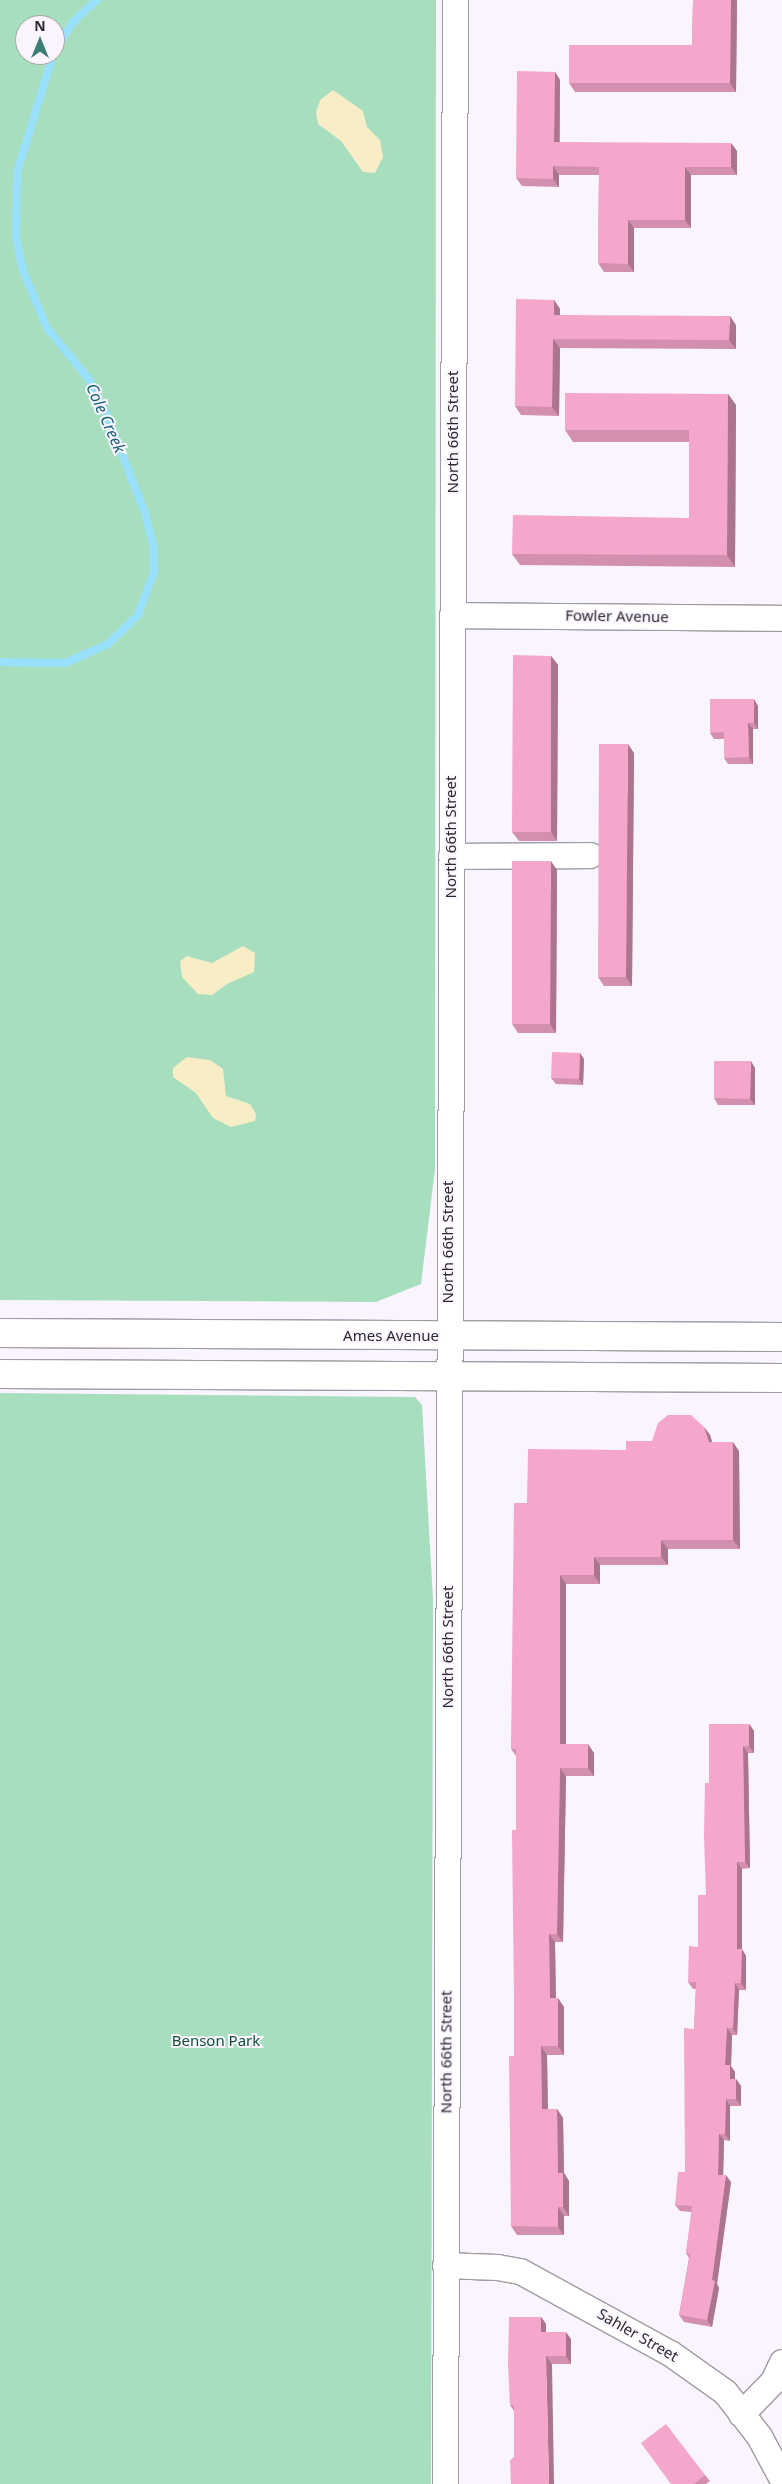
<!DOCTYPE html>
<style>
body{margin:0}
#map{position:relative;width:782px;height:2484px;overflow:hidden;background:#faf4fe;font-family:"Noto Sans",sans-serif}
div>[style]{position:absolute}
.green>*{inset:0;background:#a6debe}
.sand>*{inset:0;background:#f7edc7}
.stream>*{height:8px;margin:-4px;padding:0 4px;transform-origin:4px;border-radius:4px;background:#99e0fd}
.roads{filter:drop-shadow(1px 0 #a09aa3) drop-shadow(-1px 0 #a09aa3) drop-shadow(0 1px #a09aa3) drop-shadow(0 -1px #a09aa3)}
.street>*{height:25px;margin:-12.5px;padding:0 12.5px;transform-origin:12.5px;border-radius:12.5px;background:#fff}
.primary>*{height:28px;margin:-14px;padding:0 14px;transform-origin:14px;border-radius:14px;background:#fff}
.wall>*{inset:0;background:#d28faf}
.shaded-wall>*{inset:0;background:#ab748f}
.building>*{inset:0;background:#f4a6cc}
span{translate:-50% -50%;white-space:nowrap;text-align:center;line-height:1.15;-webkit-text-stroke:4px #faf4fe;paint-order:stroke}
.street-label{font-size:15px;color:#2c2a2e}
.park-label{font-size:15px;color:#0f5035}
.water-label{font-size:16px;color:#135f77;font-style:italic}
.north{position:absolute;left:15px;top:15px;width:50px;height:50px;box-sizing:border-box;background:#faf4fe;border:1px solid #a8a3ab;border-radius:50%;rotate:0deg;font-size:14px;font-weight:700;line-height:20px;text-align:center;color:#2c2a2e}
.north::after{content:'';display:block;margin:auto;width:18px;height:22px;background:#3a7f75;clip-path:polygon(50% 0,100% 100%,50% 72%,0 100%)}
</style>
<div id="map">
<div class="green">
<i style="clip-path:polygon(evenodd,0 0,436px 0,435px 1169px,421px 1284px,376px 1302px,0 1300px,0 0,25px 25px,55px 25px,55px 55px,25px 55px,25px 25px)"></i>
<i style="clip-path:polygon(0 1393px,415px 1397px,422px 1405px,433px 1599px,431px 2484px,0 2484px)"></i>
</div>
<div class="sand">
<i style="clip-path:polygon(333px 90px,363px 111px,367px 127px,380px 140px,383px 157px,375px 173px,363px 172px,341px 141px,318px 124px,316px 112px,320px 100px)"></i>
<i style="clip-path:polygon(243px 946px,255px 953px,254px 972px,227px 984px,212px 995px,198px 994px,182px 977px,180px 961px,187px 956px,212px 963px)"></i>
<i style="clip-path:polygon(187px 1057px,210px 1060px,223px 1069px,226px 1096px,250px 1104px,256px 1114px,255px 1121px,231px 1127px,213px 1118px,196px 1093px,173px 1077px,173px 1068px)"></i>
</div>
<div class="stream">
<i style="left:55px;top:50px;width:33px;rotate:-57deg"></i>
<i style="left:73px;top:22px;width:33px;rotate:-43deg"></i>
<i style="left:0;top:662px;width:65px;rotate:0.9deg"></i>
<i style="left:65px;top:663px;width:47px;rotate:-23.8deg"></i>
<i style="left:108px;top:644px;width:42px;rotate:-44deg"></i>
<i style="left:138px;top:615px;width:47px;rotate:-70deg"></i>
<i style="left:154px;top:571px;width:26px;rotate:-92deg"></i>
<i style="left:153px;top:545px;width:33px;rotate:-104deg"></i>
<i style="left:145px;top:513px;width:107px;rotate:-111.3deg"></i>
<i style="left:106px;top:413px;width:39px;rotate:-117deg"></i>
<i style="left:88px;top:378px;width:65px;rotate:-129.4deg"></i>
<i style="left:47px;top:328px;width:62px;rotate:-112.8deg"></i>
<i style="left:23px;top:271px;width:34px;rotate:-102deg"></i>
<i style="left:16px;top:238px;width:66px;rotate:-89.1deg"></i>
<i style="left:17px;top:172px;width:122px;rotate:-72.9deg"></i>
</div>
<div class="roads">
<div class="street">
<i style="left:452px;top:615px;width:330px;rotate:0.5deg"></i>
<i style="left:451px;top:856px;width:139px;rotate:-0.4deg"></i>
<i style="left:445px;top:2265px;width:52px;rotate:2.2deg"></i>
<i style="left:497px;top:2267px;width:23px;rotate:10deg"></i>
<i style="left:520px;top:2271px;width:171px;rotate:28.7deg"></i>
<i style="left:670px;top:2353px;width:67px;rotate:35.3deg"></i>
<i style="left:725px;top:2392px;width:56px;rotate:52.3deg"></i>
<i style="left:759px;top:2436px;width:49px;rotate:61.9deg"></i>
<i style="left:741px;top:2414px;width:46px;rotate:-45.9deg"></i>
<i style="left:773px;top:2381px;width:21px;rotate:-65deg"></i>
<i style="left:445px;top:2484px;width:2484px;rotate:-89.77deg"></i>
</div>
<div class="primary">
<i style="left:0;top:1333px;width:782px;rotate:0.29deg"></i>
<i style="left:0;top:1374px;width:782px;rotate:0.29deg"></i>
</div>
</div>
<div class="wall">
<i style="clip-path:polygon(693px 0,737px 0,736px 92px,575px 92px,569px 83px,692px 45px)"></i>
<i style="clip-path:polygon(555px 72px,560px 80px,560px 142px,737px 151px,737px 175px,691px 175px,691px 228px,634px 228px,634px 272px,604px 272px,598px 263px,599px 175px,559px 175px,559px 187px,522px 186px,516px 178px)"></i>
<i style="clip-path:polygon(554px 300px,560px 309px,560px 315px,736px 325px,736px 349px,560px 348px,559px 416px,521px 415px,515px 406px)"></i>
<i style="clip-path:polygon(728px 394px,736px 405px,735px 567px,520px 565px,512px 554px,689px 518px,689px 442px,573px 442px,565px 430px)"></i>
<i style="clip-path:polygon(551px 656px,558px 665px,557px 841px,519px 841px,512px 832px)"></i>
<i style="clip-path:polygon(758px 706px,758px 729px,753px 729px,753px 764px,728px 764px,724px 758px,724px 739px,714px 739px,710px 733px)"></i>
<i style="clip-path:polygon(634px 753px,632px 986px,604px 986px,598px 977px)"></i>
<i style="clip-path:polygon(557px 870px,556px 1033px,518px 1033px,512px 1024px)"></i>
<i style="clip-path:polygon(580px 1053px,584px 1059px,583px 1085px,556px 1084px,551px 1078px)"></i>
<i style="clip-path:polygon(755px 1068px,755px 1105px,718px 1105px,714px 1098px)"></i>
<i style="clip-path:polygon(704px 1427px,710px 1435px,712px 1442px,739px 1451px,740px 1549px,668px 1549px,668px 1565px,600px 1565px,600px 1584px,566px 1584px,566px 1744px,594px 1753px,594px 1776px,566px 1776px,563px 1942px,555px 1942px,556px 1998px,564px 2007px,564px 2055px,547px 2055px,548px 2109px,557px 2109px,563px 2118px,564px 2173px,569px 2181px,569px 2216px,564px 2216px,564px 2235px,517px 2235px,511px 2226px,514px 2056px,516px 1830px,516px 1756px,511px 1749px,527px 1503px,626px 1450px,652px 1441px)"></i>
<i style="clip-path:polygon(749px 1724px,754px 1731px,754px 1753px,748px 1753px,750px 1868px,742px 1869px,742px 1949px,746px 1956px,746px 1990px,739px 1990px,737px 2035px,732px 2035px,731px 2066px,735px 2072px,735px 2079px,736px 2079px,741px 2086px,741px 2106px,730px 2106px,730px 2141px,724px 2140px,723px 2175px,731px 2182px,717px 2284px,719px 2288px,712px 2327px,684px 2322px,679px 2315px,689px 2258px,686px 2253px,692px 2212px,680px 2211px,675px 2205px,685px 2172px,694px 2029px,696px 1989px,693px 1989px,688px 1982px,698px 1947px,706px 1895px,709px 1783px)"></i>
<i style="clip-path:polygon(541px 2317px,546px 2324px,546px 2332px,571px 2339px,571px 2364px,552px 2364px,514px 2457px,514px 2411px,510px 2405px)"></i>
<i style="clip-path:polygon(705px 2475px,710px 2481px,706px 2484px,671px 2484px)"></i>
</div>
<div class="shaded-wall">
<i style="clip-path:polygon(731px 0,737px 0,736px 92px,730px 83px)"></i>
<i style="clip-path:polygon(555px 72px,560px 80px,559px 151px,554px 142px)"></i>
<i style="clip-path:polygon(731px 143px,737px 151px,737px 175px,731px 167px)"></i>
<i style="clip-path:polygon(553px 166px,559px 175px,559px 187px,553px 179px)"></i>
<i style="clip-path:polygon(685px 167px,691px 175px,691px 228px,685px 220px)"></i>
<i style="clip-path:polygon(628px 220px,634px 228px,634px 272px,628px 264px)"></i>
<i style="clip-path:polygon(554px 300px,560px 309px,560px 324px,554px 315px)"></i>
<i style="clip-path:polygon(730px 316px,736px 325px,736px 349px,729px 340px)"></i>
<i style="clip-path:polygon(553px 339px,560px 348px,559px 416px,552px 407px)"></i>
<i style="clip-path:polygon(728px 394px,736px 405px,735px 567px,727px 555px)"></i>
<i style="clip-path:polygon(551px 656px,558px 665px,557px 841px,551px 832px)"></i>
<i style="clip-path:polygon(754px 699px,758px 706px,758px 729px,754px 723px)"></i>
<i style="clip-path:polygon(748px 723px,753px 729px,753px 764px,749px 757px)"></i>
<i style="clip-path:polygon(628px 744px,634px 753px,632px 986px,626px 977px)"></i>
<i style="clip-path:polygon(551px 861px,557px 870px,556px 1033px,550px 1024px)"></i>
<i style="clip-path:polygon(580px 1053px,584px 1059px,583px 1085px,579px 1079px)"></i>
<i style="clip-path:polygon(751px 1061px,755px 1068px,755px 1105px,750px 1099px)"></i>
<i style="clip-path:polygon(704px 1427px,710px 1435px,715px 1451px,709px 1442px)"></i>
<i style="clip-path:polygon(733px 1442px,739px 1451px,740px 1549px,733px 1540px)"></i>
<i style="clip-path:polygon(661px 1540px,668px 1549px,668px 1565px,661px 1557px)"></i>
<i style="clip-path:polygon(594px 1557px,600px 1565px,600px 1584px,594px 1575px)"></i>
<i style="clip-path:polygon(560px 1575px,566px 1584px,566px 1753px,560px 1744px)"></i>
<i style="clip-path:polygon(749px 1724px,754px 1731px,754px 1753px,749px 1746px)"></i>
<i style="clip-path:polygon(588px 1744px,594px 1753px,594px 1776px,588px 1768px)"></i>
<i style="clip-path:polygon(743px 1746px,748px 1753px,750px 1868px,745px 1862px)"></i>
<i style="clip-path:polygon(560px 1768px,566px 1776px,563px 1942px,557px 1934px)"></i>
<i style="clip-path:polygon(737px 1862px,742px 1869px,742px 1949px,746px 1956px,746px 1990px,741px 1983px,737px 1949px)"></i>
<i style="clip-path:polygon(549px 1934px,555px 1942px,556px 2007px,550px 1998px)"></i>
<i style="clip-path:polygon(735px 1983px,739px 1990px,737px 2035px,733px 2028px)"></i>
<i style="clip-path:polygon(558px 1998px,564px 2007px,564px 2055px,558px 2046px)"></i>
<i style="clip-path:polygon(727px 2028px,732px 2035px,731px 2066px,735px 2072px,735px 2086px,730px 2079px,725px 2065px)"></i>
<i style="clip-path:polygon(541px 2046px,547px 2055px,548px 2118px,542px 2109px)"></i>
<i style="clip-path:polygon(736px 2079px,741px 2086px,741px 2106px,736px 2099px)"></i>
<i style="clip-path:polygon(726px 2099px,730px 2106px,730px 2141px,725px 2134px)"></i>
<i style="clip-path:polygon(557px 2109px,563px 2118px,564px 2173px,569px 2181px,569px 2216px,563px 2207px,558px 2173px)"></i>
<i style="clip-path:polygon(719px 2134px,724px 2140px,723px 2182px,718px 2175px)"></i>
<i style="clip-path:polygon(726px 2175px,731px 2182px,717px 2284px,719px 2288px,712px 2327px,707px 2320px,712px 2280px)"></i>
<i style="clip-path:polygon(558px 2207px,564px 2216px,564px 2235px,558px 2227px)"></i>
<i style="clip-path:polygon(541px 2317px,546px 2324px,546px 2339px,541px 2332px)"></i>
<i style="clip-path:polygon(566px 2332px,571px 2339px,571px 2364px,566px 2356px)"></i>
<i style="clip-path:polygon(546px 2356px,552px 2364px,554px 2484px,549px 2484px)"></i>
</div>
<div class="building">
<i style="clip-path:polygon(693px 0,731px 0,730px 83px,569px 83px,569px 45px,692px 45px)"></i>
<i style="clip-path:polygon(517px 71px,555px 72px,554px 142px,731px 143px,731px 167px,685px 167px,685px 220px,628px 220px,628px 264px,598px 263px,599px 167px,553px 166px,553px 179px,516px 178px)"></i>
<i style="clip-path:polygon(516px 299px,554px 300px,554px 315px,730px 316px,729px 340px,553px 339px,552px 407px,515px 406px)"></i>
<i style="clip-path:polygon(565px 393px,728px 394px,727px 555px,512px 554px,513px 515px,689px 518px,689px 430px,565px 430px)"></i>
<i style="clip-path:polygon(513px 655px,551px 656px,551px 832px,512px 832px)"></i>
<i style="clip-path:polygon(710px 699px,754px 699px,754px 723px,748px 723px,749px 757px,724px 758px,724px 732px,710px 733px)"></i>
<i style="clip-path:polygon(599px 744px,628px 744px,626px 977px,598px 977px)"></i>
<i style="clip-path:polygon(512px 861px,551px 861px,550px 1024px,512px 1024px)"></i>
<i style="clip-path:polygon(552px 1052px,580px 1053px,579px 1079px,551px 1078px)"></i>
<i style="clip-path:polygon(714px 1061px,751px 1061px,750px 1099px,714px 1098px)"></i>
<i style="clip-path:polygon(668px 1415px,691px 1415px,704px 1427px,709px 1442px,733px 1442px,733px 1540px,661px 1540px,661px 1557px,594px 1557px,594px 1575px,560px 1575px,560px 1744px,588px 1744px,588px 1768px,560px 1768px,557px 1934px,549px 1934px,550px 1998px,558px 1998px,558px 2046px,541px 2046px,542px 2109px,557px 2109px,558px 2173px,563px 2173px,563px 2207px,558px 2207px,558px 2227px,511px 2226px,509px 2056px,514px 2056px,514px 1998px,512px 1830px,516px 1830px,516px 1749px,511px 1749px,514px 1503px,527px 1503px,528px 1449px,626px 1450px,626px 1441px,652px 1441px,658px 1423px)"></i>
<i style="clip-path:polygon(709px 1724px,749px 1724px,749px 1746px,743px 1746px,745px 1862px,737px 1862px,737px 1949px,742px 1949px,741px 1983px,735px 1983px,733px 2028px,727px 2028px,725px 2065px,730px 2065px,730px 2079px,736px 2079px,736px 2099px,726px 2099px,725px 2134px,719px 2134px,718px 2175px,726px 2175px,712px 2280px,715px 2281px,707px 2320px,679px 2315px,690px 2254px,686px 2253px,692px 2206px,675px 2205px,678px 2172px,685px 2172px,684px 2028px,694px 2029px,696px 1982px,688px 1982px,689px 1946px,698px 1947px,698px 1895px,706px 1895px,704px 1837px,705px 1783px,709px 1783px)"></i>
<i style="clip-path:polygon(509px 2317px,541px 2317px,541px 2332px,566px 2332px,566px 2356px,546px 2356px,549px 2484px,511px 2484px,510px 2460px,514px 2457px,514px 2405px,510px 2405px,508px 2364px)"></i>
<i style="clip-path:polygon(666px 2424px,705px 2475px,694px 2484px,671px 2484px,641px 2443px)"></i>
</div>
<div class="street-label">
<span style="left:453px;top:432px;rotate:-90deg">North 66th Street</span>
<span style="left:617px;top:616px;rotate:1deg">Fowler Avenue</span>
<span style="left:451px;top:837px;rotate:-90deg">North 66th Street</span>
<span style="left:448px;top:1242px;rotate:-90deg">North 66th Street</span>
<span style="left:391px;top:1336px">Ames Avenue</span>
<span style="left:448px;top:1647px;rotate:-90deg">North 66th Street</span>
<span style="left:446px;top:2052px;rotate:-90deg">North 66th Street</span>
<span style="left:638px;top:2335px;rotate:30deg">Sahler Street</span>
</div>
<div class="park-label">
<span style="left:216px;top:2041px">Benson Park</span>
</div>
<div class="water-label">
<span style="left:106px;top:418px;rotate:66deg">Cole Creek</span>
</div>
<div class="north">N</div>
</div>
